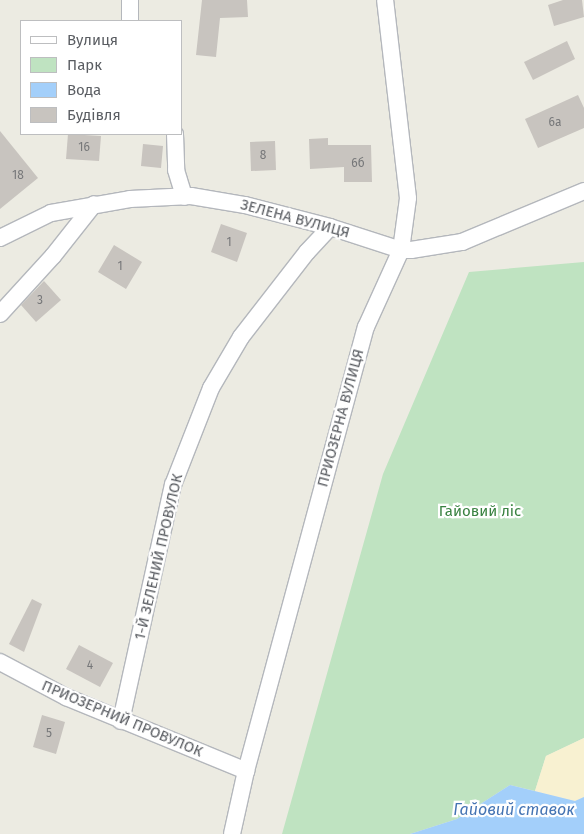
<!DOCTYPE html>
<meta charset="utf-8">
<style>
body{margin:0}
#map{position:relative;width:584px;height:834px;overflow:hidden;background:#ecebe2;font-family:"Fira Sans",sans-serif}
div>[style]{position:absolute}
.green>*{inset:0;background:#bfe3c1}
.sand>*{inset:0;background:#f8f1d1}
.water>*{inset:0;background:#a3cffa}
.building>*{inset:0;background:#c8c4bf}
.roads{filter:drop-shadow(1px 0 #b4b7bc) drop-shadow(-1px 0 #b4b7bc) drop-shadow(0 1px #b4b7bc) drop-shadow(0 -1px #b4b7bc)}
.street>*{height:16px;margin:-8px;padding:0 8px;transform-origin:8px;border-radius:8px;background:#fff}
span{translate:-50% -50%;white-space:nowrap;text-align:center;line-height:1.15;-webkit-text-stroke:4.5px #fff;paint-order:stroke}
.number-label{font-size:12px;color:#767779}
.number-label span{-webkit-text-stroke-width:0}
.street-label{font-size:15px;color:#5a5d62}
.park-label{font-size:15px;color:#398241}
.water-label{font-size:16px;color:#4574b3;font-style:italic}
.legend{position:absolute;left:20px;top:20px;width:162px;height:115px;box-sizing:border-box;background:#fff;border:1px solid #bdbec0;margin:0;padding:6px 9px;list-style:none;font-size:15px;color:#5a5d62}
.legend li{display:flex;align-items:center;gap:10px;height:25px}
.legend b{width:25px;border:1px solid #bdbec0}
</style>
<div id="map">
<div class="green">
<i style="clip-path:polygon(584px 262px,584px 738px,546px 756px,535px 791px,510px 785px,457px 819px,410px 834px,282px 834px,383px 474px,469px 272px)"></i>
</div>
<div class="sand">
<i style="clip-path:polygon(584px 738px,584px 797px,575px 801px,535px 791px,546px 756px)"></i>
</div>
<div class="water">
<i style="clip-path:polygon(510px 785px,575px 801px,584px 797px,584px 834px,410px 834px,457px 819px)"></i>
</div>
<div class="building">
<i style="clip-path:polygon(202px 0,247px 0,248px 17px,220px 18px,216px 57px,196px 55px)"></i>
<i style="clip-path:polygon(563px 0,582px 0,584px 17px,554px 26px,548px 5px)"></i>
<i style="clip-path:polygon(567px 41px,575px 59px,533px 80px,524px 62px)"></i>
<i style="clip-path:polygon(578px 95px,584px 108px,584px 128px,538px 148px,525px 119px)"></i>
<i style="clip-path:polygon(0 131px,38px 178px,0 209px)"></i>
<i style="clip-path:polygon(68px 134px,101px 136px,99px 161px,66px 159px)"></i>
<i style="clip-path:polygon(328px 138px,328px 145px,371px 145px,372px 182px,344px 182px,344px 167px,310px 169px,309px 139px)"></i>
<i style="clip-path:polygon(275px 141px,276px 170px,251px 171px,250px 142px)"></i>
<i style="clip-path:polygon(143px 144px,163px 146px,161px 168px,141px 166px)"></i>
<i style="clip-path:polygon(221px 224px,247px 233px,237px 262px,211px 252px)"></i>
<i style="clip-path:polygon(114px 245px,142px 262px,126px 289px,98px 272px)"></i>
<i style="clip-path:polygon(44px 281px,61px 300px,36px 322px,21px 305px)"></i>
<i style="clip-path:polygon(32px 599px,42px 604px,24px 652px,9px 644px)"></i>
<i style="clip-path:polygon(79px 645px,113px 663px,100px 687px,66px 669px)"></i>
<i style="clip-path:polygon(42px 715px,65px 722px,56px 754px,33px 747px)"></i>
</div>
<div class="roads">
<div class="street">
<i style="left:130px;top:21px;width:21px;rotate:-90deg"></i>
<i style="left:175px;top:134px;width:36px;rotate:88deg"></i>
<i style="left:176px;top:170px;width:28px;rotate:73deg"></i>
<i style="left:0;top:238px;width:57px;rotate:-26.1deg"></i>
<i style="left:51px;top:213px;width:80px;rotate:-10deg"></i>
<i style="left:130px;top:199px;width:61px;rotate:-2.8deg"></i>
<i style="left:191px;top:196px;width:55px;rotate:9.5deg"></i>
<i style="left:245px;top:205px;width:88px;rotate:14.5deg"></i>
<i style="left:330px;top:227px;width:75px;rotate:17.9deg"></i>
<i style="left:401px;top:250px;width:10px"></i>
<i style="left:411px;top:250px;width:52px;rotate:-8.9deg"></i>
<i style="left:462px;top:242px;width:132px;rotate:-22.7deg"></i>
<i style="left:0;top:314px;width:79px;rotate:-47.6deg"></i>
<i style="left:53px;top:256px;width:66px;rotate:-51.7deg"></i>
<i style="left:0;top:662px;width:75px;rotate:27.9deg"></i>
<i style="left:66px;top:697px;width:195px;rotate:22.3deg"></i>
<i style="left:121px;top:721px;width:242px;rotate:-77.6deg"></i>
<i style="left:173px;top:485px;width:104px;rotate:-68.6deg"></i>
<i style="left:211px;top:388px;width:59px;rotate:-59.5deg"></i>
<i style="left:241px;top:337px;width:108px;rotate:-52.2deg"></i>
<i style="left:307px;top:252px;width:34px;rotate:-47deg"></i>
<i style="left:232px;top:834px;width:65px;rotate:-77.5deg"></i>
<i style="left:246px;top:771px;width:460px;rotate:-74.9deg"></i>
<i style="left:366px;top:327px;width:85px;rotate:-65.6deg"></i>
<i style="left:401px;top:250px;width:52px;rotate:-82.3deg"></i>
<i style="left:408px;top:198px;width:199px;rotate:-96.6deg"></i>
</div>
</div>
<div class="number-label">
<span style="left:555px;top:123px">6а</span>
<span style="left:84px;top:148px">16</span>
<span style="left:263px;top:156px">8</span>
<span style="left:358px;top:164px">6б</span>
<span style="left:18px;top:176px">18</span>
<span style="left:229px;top:243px">1</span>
<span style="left:120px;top:267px">1</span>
<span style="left:40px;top:301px">3</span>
<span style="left:90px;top:666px">4</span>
<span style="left:49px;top:734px">5</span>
</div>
<div class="street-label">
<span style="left:295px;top:219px;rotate:15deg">ЗЕЛЕНА ВУЛИЦЯ</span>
<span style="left:341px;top:418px;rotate:-75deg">ПРИОЗЕРНА ВУЛИЦЯ</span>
<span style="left:159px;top:557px;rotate:-77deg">1-Й ЗЕЛЕНИЙ ПРОВУЛОК</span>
<span style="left:122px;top:719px;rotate:23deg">ПРИОЗЕРНИЙ ПРОВУЛОК</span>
</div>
<div class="park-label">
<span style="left:480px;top:512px">Гайовий ліс</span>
</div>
<div class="water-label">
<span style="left:514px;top:810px">Гайовий ставок</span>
</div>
<ul class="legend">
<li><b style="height:6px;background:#fff"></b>Вулиця</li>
<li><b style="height:14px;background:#bfe3c1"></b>Парк</li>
<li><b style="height:14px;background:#a3cffa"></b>Вода</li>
<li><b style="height:14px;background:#c8c4bf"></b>Будівля</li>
</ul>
</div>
